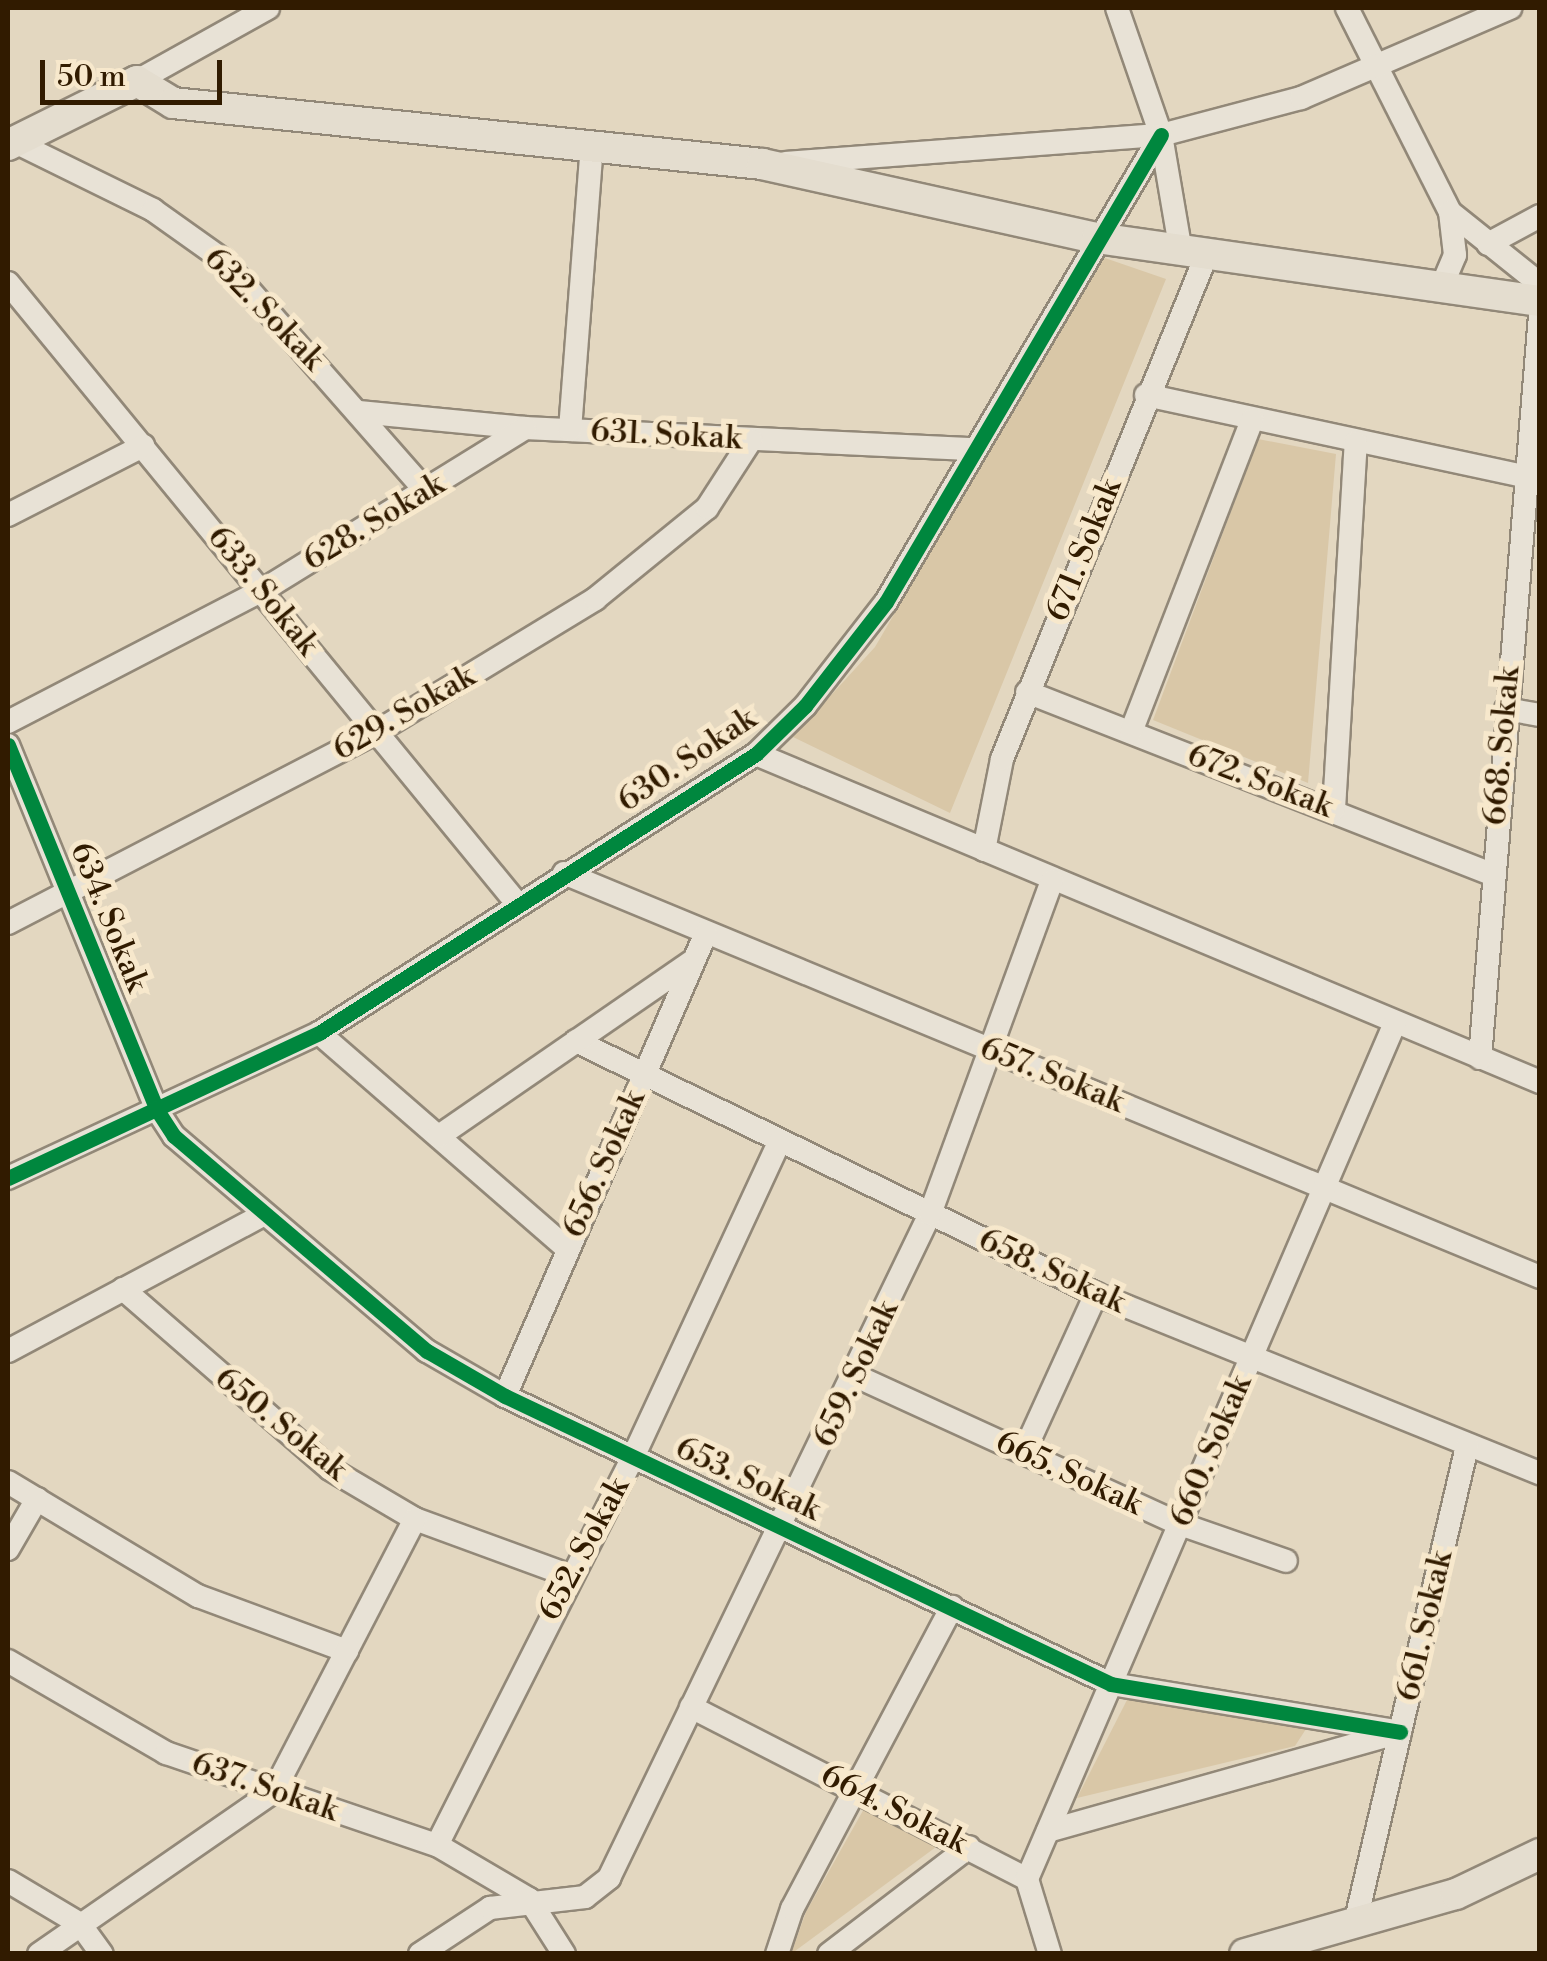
<!DOCTYPE html>
<style>
body{margin:0}
#map{position:relative;width:1547px;height:1961px;overflow:hidden;background:#e3d7c0;font-family:"Libre Bodoni",serif}
div>[style]{position:absolute}
.green>*{inset:0;background:#d9c7a7}
.roads{filter:drop-shadow(2px 0 #928878) drop-shadow(-2px 0 #928878) drop-shadow(0 2px #928878) drop-shadow(0 -2px #928878)}
.minor>*{height:22px;margin:-11px;padding:0 11px;transform-origin:11px;border-radius:11px;background:#e8e2d6}
.major>*{height:30px;margin:-15px;padding:0 15px;transform-origin:15px;border-radius:15px;background:#e4ddcf}
.cycleway>*{height:15px;margin:-7.5px;padding:0 7.5px;transform-origin:7.5px;border-radius:7.5px;background:#00873e}
span{translate:-50% -50%;white-space:nowrap;text-align:center;line-height:1.15;-webkit-text-stroke:10px #f7e8cc;paint-order:stroke}
.street-label{font-size:32px;color:#311b00}
.frame{position:absolute;inset:0;border:10px solid #311b00;pointer-events:none}
.scale{position:absolute;left:40px;top:60px;width:182px;height:45px;box-sizing:border-box;border:5px solid #311b00;border-top:0;padding-left:12px;font-size:30px;line-height:35px;white-space:nowrap;color:#311b00;-webkit-text-stroke:8px #f7e8cc;paint-order:stroke}
</style>
<div id="map">
<div class="green">
<i style="clip-path:polygon(1102px 257px,1166px 279px,950px 813px,793px 737px,875px 647px)"></i>
<i style="clip-path:polygon(1258px 439px,1336px 454px,1308px 783px,1153px 720px)"></i>
<i style="clip-path:polygon(1128px 1698px,1306px 1729px,1295px 1746px,1077px 1798px)"></i>
<i style="clip-path:polygon(865px 1807px,936px 1847px,791px 1954px,806px 1912px)"></i>
</div>
<div class="roads">
<div class="minor">
<i style="left:1117px;top:8px;width:134px;rotate:70.9deg"></i>
<i style="left:1161px;top:135px;width:119px;rotate:80.3deg"></i>
<i style="left:1347px;top:8px;width:229px;rotate:63.2deg"></i>
<i style="left:137px;top:81px;width:150px;rotate:-29.1deg"></i>
<i style="left:15px;top:142px;width:154px;rotate:26.2deg"></i>
<i style="left:153px;top:210px;width:85px;rotate:35.4deg"></i>
<i style="left:222px;top:259px;width:309px;rotate:48.7deg"></i>
<i style="left:786px;top:163px;width:376px;rotate:-4.3deg"></i>
<i style="left:1161px;top:135px;width:145px;rotate:-14.8deg"></i>
<i style="left:1301px;top:98px;width:228px;rotate:-23.3deg"></i>
<i style="left:1488px;top:244px;width:59px;rotate:-28.3deg"></i>
<i style="left:8px;top:283px;width:801px;rotate:50.63deg"></i>
<i style="left:1441px;top:288px;width:36px;rotate:-67deg"></i>
<i style="left:1455px;top:255px;width:43px;rotate:-96.6deg"></i>
<i style="left:1450px;top:212px;width:115px;rotate:38.7deg"></i>
<i style="left:1146px;top:395px;width:388px;rotate:12.1deg"></i>
<i style="left:359px;top:412px;width:167px;rotate:5.5deg"></i>
<i style="left:525px;top:428px;width:449px;rotate:2.7deg"></i>
<i style="left:570px;top:430px;width:284px;rotate:-85.6deg"></i>
<i style="left:8px;top:515px;width:152px;rotate:-27.1deg"></i>
<i style="left:1027px;top:692px;width:498px;rotate:21.4deg"></i>
<i style="left:1506px;top:709px;width:35px;rotate:10deg"></i>
<i style="left:8px;top:722px;width:287px;rotate:-27.4deg"></i>
<i style="left:263px;top:590px;width:308px;rotate:-31.7deg"></i>
<i style="left:1131px;top:732px;width:335px;rotate:-68.8deg"></i>
<i style="left:8px;top:745px;width:394px;rotate:67.8deg"></i>
<i style="left:157px;top:1110px;width:31px;rotate:57deg"></i>
<i style="left:174px;top:1136px;width:332px;rotate:40.4deg"></i>
<i style="left:427px;top:1351px;width:90px;rotate:30deg"></i>
<i style="left:505px;top:1396px;width:671px;rotate:25.42deg"></i>
<i style="left:1111px;top:1684px;width:293px;rotate:9.4deg"></i>
<i style="left:756px;top:754px;width:850px;rotate:22.7deg"></i>
<i style="left:1334px;top:809px;width:367px;rotate:-86.6deg"></i>
<i style="left:984px;top:850px;width:93px;rotate:-78.8deg"></i>
<i style="left:1002px;top:759px;width:543px;rotate:-67.92deg"></i>
<i style="left:564px;top:873px;width:1056px;rotate:22.49deg"></i>
<i style="left:8px;top:923px;width:413px;rotate:-27.4deg"></i>
<i style="left:375px;top:733px;width:258px;rotate:-31.3deg"></i>
<i style="left:595px;top:599px;width:144px;rotate:-39.1deg"></i>
<i style="left:707px;top:508px;width:81px;rotate:-57.1deg"></i>
<i style="left:319px;top:1033px;width:327px;rotate:41deg"></i>
<i style="left:576px;top:1041px;width:578px;rotate:25.94deg"></i>
<i style="left:1096px;top:1294px;width:479px;rotate:22deg"></i>
<i style="left:1480px;top:1058px;width:745px;rotate:-85.38deg"></i>
<i style="left:439px;top:1136px;width:308px;rotate:-34.6deg"></i>
<i style="left:8px;top:1178px;width:343px;rotate:-25deg"></i>
<i style="left:319px;top:1033px;width:518px;rotate:-32.56deg"></i>
<i style="left:756px;top:754px;width:69px;rotate:-44.4deg"></i>
<i style="left:805px;top:706px;width:132px;rotate:-52.1deg"></i>
<i style="left:886px;top:602px;width:542px;rotate:-59.51deg"></i>
<i style="left:123px;top:1289px;width:274px;rotate:41deg"></i>
<i style="left:330px;top:1469px;width:99px;rotate:30.5deg"></i>
<i style="left:415px;top:1519px;width:163px;rotate:20.1deg"></i>
<i style="left:8px;top:1351px;width:289px;rotate:-28.1deg"></i>
<i style="left:856px;top:1376px;width:356px;rotate:24.6deg"></i>
<i style="left:1180px;top:1524px;width:112px;rotate:19.2deg"></i>
<i style="left:505px;top:1396px;width:505px;rotate:-66.53deg"></i>
<i style="left:1024px;top:1452px;width:174px;rotate:-65.5deg"></i>
<i style="left:8px;top:1482px;width:222px;rotate:31deg"></i>
<i style="left:198px;top:1596px;width:159px;rotate:20.3deg"></i>
<i style="left:8px;top:1549px;width:58px;rotate:-59.9deg"></i>
<i style="left:8px;top:1661px;width:183px;rotate:30.2deg"></i>
<i style="left:166px;top:1753px;width:286px;rotate:18.8deg"></i>
<i style="left:437px;top:1845px;width:107px;rotate:30.4deg"></i>
<i style="left:529px;top:1899px;width:65px;rotate:57.5deg"></i>
<i style="left:691px;top:1707px;width:377px;rotate:27.1deg"></i>
<i style="left:1027px;top:1879px;width:78px;rotate:73deg"></i>
<i style="left:1048px;top:1831px;width:357px;rotate:-15.7deg"></i>
<i style="left:437px;top:1845px;width:437px;rotate:-63.2deg"></i>
<i style="left:634px;top:1455px;width:344px;rotate:-65.1deg"></i>
<i style="left:1027px;top:1879px;width:932px;rotate:-66.74deg"></i>
<i style="left:8px;top:1881px;width:84px;rotate:30.8deg"></i>
<i style="left:80px;top:1924px;width:37px;rotate:54deg"></i>
<i style="left:1355px;top:1924px;width:492px;rotate:-76.8deg"></i>
<i style="left:39px;top:1954px;width:286px;rotate:-34.7deg"></i>
<i style="left:274px;top:1791px;width:306px;rotate:-62.6deg"></i>
<i style="left:420px;top:1954px;width:84px;rotate:-33.3deg"></i>
<i style="left:490px;top:1908px;width:96px;rotate:-6.6deg"></i>
<i style="left:585px;top:1897px;width:31px;rotate:-38deg"></i>
<i style="left:609px;top:1878px;width:738px;rotate:-64.2deg"></i>
<i style="left:930px;top:1214px;width:355px;rotate:-69.9deg"></i>
<i style="left:777px;top:1954px;width:47px;rotate:-71.6deg"></i>
<i style="left:792px;top:1909px;width:342px;rotate:-62.1deg"></i>
<i style="left:829px;top:1954px;width:176px;rotate:-37.4deg"></i>
</div>
<div class="major">
<i style="left:8px;top:145px;width:144px;rotate:-26.4deg"></i>
<i style="left:137px;top:81px;width:42px;rotate:31.4deg"></i>
<i style="left:173px;top:103px;width:592px;rotate:5.91deg"></i>
<i style="left:762px;top:164px;width:343px;rotate:12.5deg"></i>
<i style="left:1097px;top:238px;width:447px;rotate:8.1deg"></i>
<i style="left:1245px;top:1954px;width:219px;rotate:-15.9deg"></i>
<i style="left:1456px;top:1894px;width:93px;rotate:-25.5deg"></i>
</div>
</div>
<div class="cycleway">
<i style="left:8px;top:745px;width:394px;rotate:67.8deg"></i>
<i style="left:157px;top:1110px;width:31px;rotate:57deg"></i>
<i style="left:174px;top:1136px;width:332px;rotate:40.4deg"></i>
<i style="left:427px;top:1351px;width:90px;rotate:30deg"></i>
<i style="left:505px;top:1396px;width:671px;rotate:25.42deg"></i>
<i style="left:1111px;top:1684px;width:293px;rotate:9.4deg"></i>
<i style="left:8px;top:1178px;width:343px;rotate:-25deg"></i>
<i style="left:319px;top:1033px;width:518px;rotate:-32.56deg"></i>
<i style="left:756px;top:754px;width:69px;rotate:-44.4deg"></i>
<i style="left:805px;top:706px;width:132px;rotate:-52.1deg"></i>
<i style="left:886px;top:602px;width:542px;rotate:-59.51deg"></i>
</div>
<div class="street-label">
<span style="left:264px;top:309px;rotate:46deg">632. Sokak</span>
<span style="left:666px;top:435px;rotate:3deg">631. Sokak</span>
<span style="left:374px;top:522px;rotate:-31deg">628. Sokak</span>
<span style="left:1084px;top:550px;rotate:-68deg">671. Sokak</span>
<span style="left:263px;top:591px;rotate:51deg">633. Sokak</span>
<span style="left:404px;top:713px;rotate:-30deg">629. Sokak</span>
<span style="left:1502px;top:746px;rotate:-85deg">668. Sokak</span>
<span style="left:687px;top:760px;rotate:-34deg">630. Sokak</span>
<span style="left:1260px;top:781px;rotate:21deg">672. Sokak</span>
<span style="left:109px;top:917px;rotate:68deg">634. Sokak</span>
<span style="left:1052px;top:1075px;rotate:22deg">657. Sokak</span>
<span style="left:604px;top:1164px;rotate:-66deg">656. Sokak</span>
<span style="left:1052px;top:1271px;rotate:25deg">658. Sokak</span>
<span style="left:856px;top:1374px;rotate:-65deg">659. Sokak</span>
<span style="left:281px;top:1424px;rotate:39deg">650. Sokak</span>
<span style="left:1211px;top:1451px;rotate:-67deg">660. Sokak</span>
<span style="left:1069px;top:1473px;rotate:25deg">665. Sokak</span>
<span style="left:748px;top:1479px;rotate:25deg">653. Sokak</span>
<span style="left:584px;top:1549px;rotate:-62deg">652. Sokak</span>
<span style="left:1425px;top:1626px;rotate:-77deg">661. Sokak</span>
<span style="left:265px;top:1787px;rotate:19deg">637. Sokak</span>
<span style="left:894px;top:1809px;rotate:27deg">664. Sokak</span>
</div>
<div class="frame"></div>
<div class="scale">50 m</div>
</div>
